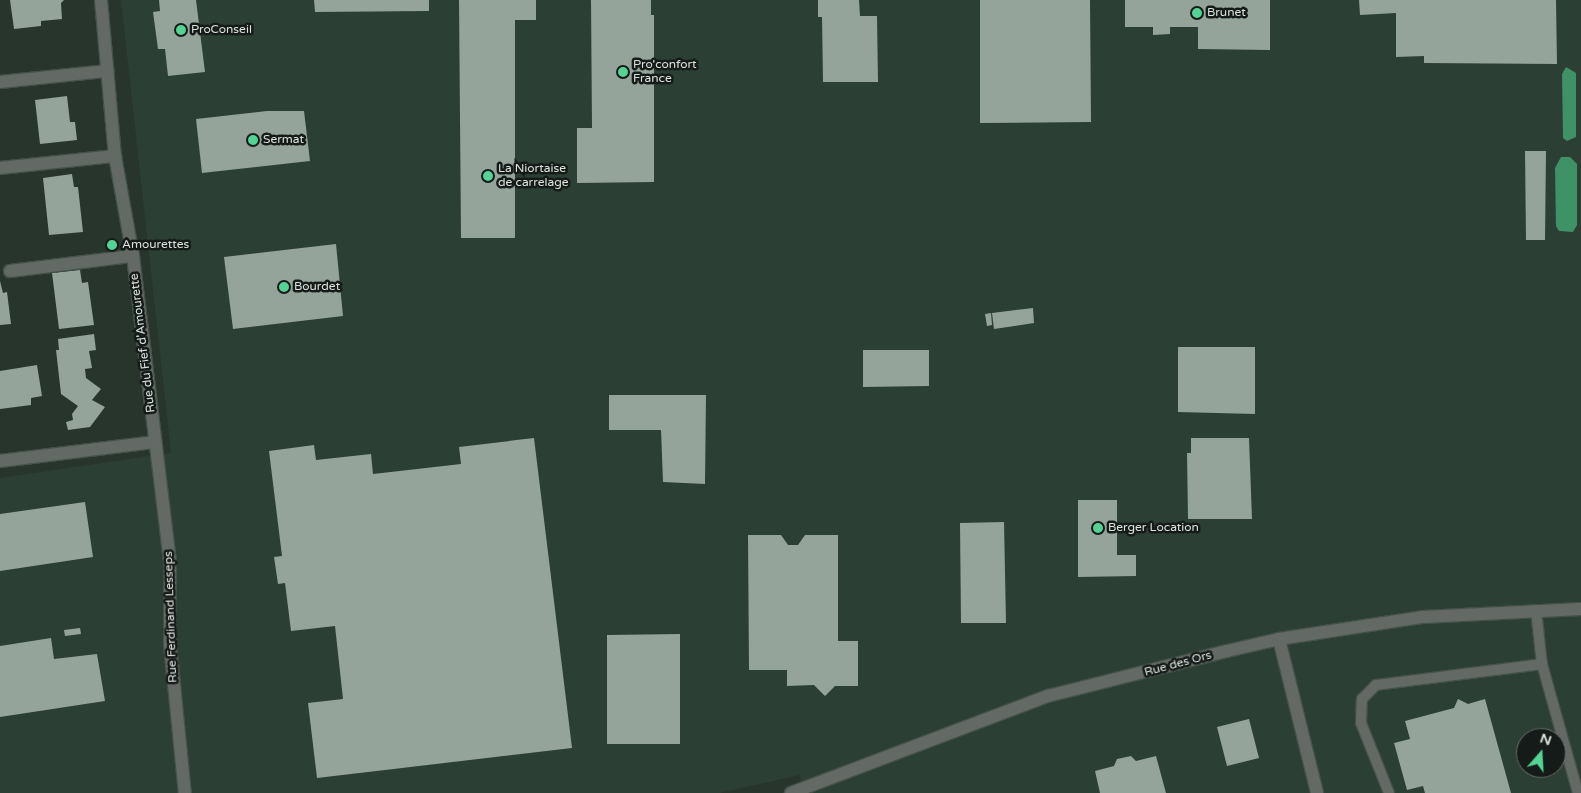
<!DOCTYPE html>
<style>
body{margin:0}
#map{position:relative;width:1581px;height:793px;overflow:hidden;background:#28352d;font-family:"Varela Round",sans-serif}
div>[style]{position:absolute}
.built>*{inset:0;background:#2c3f34}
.water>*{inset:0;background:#3f9168}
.building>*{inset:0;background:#94a49a}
.roads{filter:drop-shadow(1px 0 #445149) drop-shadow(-1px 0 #445149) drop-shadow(0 1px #445149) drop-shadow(0 -1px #445149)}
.lane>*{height:10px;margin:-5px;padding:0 5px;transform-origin:5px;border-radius:5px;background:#636a66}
.street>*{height:12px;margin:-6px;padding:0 6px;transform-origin:6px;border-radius:6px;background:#636a66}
.dots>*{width:14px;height:14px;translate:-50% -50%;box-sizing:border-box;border:2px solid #151b18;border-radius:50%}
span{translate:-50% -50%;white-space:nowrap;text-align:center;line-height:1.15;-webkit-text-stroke:5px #151b18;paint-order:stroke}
.poi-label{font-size:12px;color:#dae2dd}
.left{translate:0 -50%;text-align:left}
.street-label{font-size:12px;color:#dae2dd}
.north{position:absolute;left:1516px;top:728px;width:50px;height:50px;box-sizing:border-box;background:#151b18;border:1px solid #646b67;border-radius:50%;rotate:19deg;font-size:14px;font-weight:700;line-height:20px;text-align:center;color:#dae2dd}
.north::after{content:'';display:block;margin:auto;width:18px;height:22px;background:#54d395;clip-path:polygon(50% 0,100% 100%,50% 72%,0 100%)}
</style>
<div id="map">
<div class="built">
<i style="clip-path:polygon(evenodd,121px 0,1581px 0,1581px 793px,803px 793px,800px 775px,719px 793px,0 793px,0 478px,171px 453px,121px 0,1526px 738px,1556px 738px,1556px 768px,1526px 768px,1526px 738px)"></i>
</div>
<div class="water">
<i style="clip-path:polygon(1566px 67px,1576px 73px,1576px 137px,1567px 141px,1563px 138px,1562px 74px)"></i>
<i style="clip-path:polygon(1561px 157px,1570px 157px,1577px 164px,1577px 225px,1573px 232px,1559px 231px,1556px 226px,1555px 168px)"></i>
</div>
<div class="building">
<i style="clip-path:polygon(10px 0,64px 0,61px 3px,62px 19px,41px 21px,41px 26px,14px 29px)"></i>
<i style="clip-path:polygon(159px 0,196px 0,205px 72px,168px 76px,165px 49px,158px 49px,153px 12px,160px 11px)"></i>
<i style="clip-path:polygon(314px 0,429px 0,429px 11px,315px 12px)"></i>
<i style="clip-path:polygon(459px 0,536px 0,536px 20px,515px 20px,515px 238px,461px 238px)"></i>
<i style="clip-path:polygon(591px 0,651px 0,651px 15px,654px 15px,654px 182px,577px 183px,577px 128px,592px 128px)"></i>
<i style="clip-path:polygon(818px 0,859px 0,860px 16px,877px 16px,878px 82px,823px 82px,822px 17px,818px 17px)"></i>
<i style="clip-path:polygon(980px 0,1090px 0,1091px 122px,980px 123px)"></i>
<i style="clip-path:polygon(1125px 0,1270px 0,1270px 50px,1198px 49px,1198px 27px,1170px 27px,1170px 34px,1153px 35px,1153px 27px,1125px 27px)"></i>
<i style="clip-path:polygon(1359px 0,1556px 0,1557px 64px,1424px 63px,1424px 56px,1396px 57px,1396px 13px,1360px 15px)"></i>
<i style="clip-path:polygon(67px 96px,70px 122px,75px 122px,77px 140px,40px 144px,35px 100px)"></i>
<i style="clip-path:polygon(267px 111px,304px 111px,310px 161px,202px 173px,196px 119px)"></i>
<i style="clip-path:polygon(1525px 151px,1546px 151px,1545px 240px,1526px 240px)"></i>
<i style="clip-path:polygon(72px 174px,74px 187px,78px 187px,83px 232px,49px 235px,43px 178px)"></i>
<i style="clip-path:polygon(336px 244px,343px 316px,233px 329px,224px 257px)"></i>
<i style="clip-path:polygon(80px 270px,82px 283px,88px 282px,94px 325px,59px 329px,52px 273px)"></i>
<i style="clip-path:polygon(0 281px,3px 293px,7px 292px,11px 324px,0 325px)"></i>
<i style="clip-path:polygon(1033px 308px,1034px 323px,994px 329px,992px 313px)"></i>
<i style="clip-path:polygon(991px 313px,992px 325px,987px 326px,985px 314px)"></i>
<i style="clip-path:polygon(94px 334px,96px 350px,89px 351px,92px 368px,85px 369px,86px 378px,101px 389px,92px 400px,105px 407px,90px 427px,68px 430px,66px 422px,73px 420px,72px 414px,78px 406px,61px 394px,56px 350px,59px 350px,58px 339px)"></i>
<i style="clip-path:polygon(1178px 347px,1255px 347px,1255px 414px,1178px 412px)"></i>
<i style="clip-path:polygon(863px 350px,929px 350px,929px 386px,863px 387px)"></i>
<i style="clip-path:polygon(37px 365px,42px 396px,31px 398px,31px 405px,0 409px,0 371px)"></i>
<i style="clip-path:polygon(609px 395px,706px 395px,705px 484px,663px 482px,661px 430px,609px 430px)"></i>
<i style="clip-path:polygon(534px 438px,572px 748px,317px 778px,308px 703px,343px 699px,335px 626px,291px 631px,285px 583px,278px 584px,274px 557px,282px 556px,269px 451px,314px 445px,316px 460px,371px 454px,373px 474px,461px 464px,459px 447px)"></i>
<i style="clip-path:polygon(1191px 438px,1249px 438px,1252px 519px,1188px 519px,1187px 453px,1191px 453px)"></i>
<i style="clip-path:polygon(1078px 500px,1117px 500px,1117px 555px,1136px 555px,1136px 576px,1078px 577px)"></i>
<i style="clip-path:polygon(85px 502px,93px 557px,0 571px,0 514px)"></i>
<i style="clip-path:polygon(1004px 522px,1006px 623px,961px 623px,960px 523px)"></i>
<i style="clip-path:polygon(748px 535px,781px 535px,788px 545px,798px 545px,805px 535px,838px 535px,838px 641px,858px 641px,858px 686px,835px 686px,825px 696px,814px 685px,787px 686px,787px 670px,749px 670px)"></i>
<i style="clip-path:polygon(80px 628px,81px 634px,65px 636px,64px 630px)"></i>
<i style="clip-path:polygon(680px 634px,680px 744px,607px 744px,607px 635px)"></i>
<i style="clip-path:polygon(51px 638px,54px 659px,97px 654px,105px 701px,0 717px,0 646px)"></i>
<i style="clip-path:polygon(1458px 699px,1468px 704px,1485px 699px,1511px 793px,1425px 793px,1423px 786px,1407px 790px,1394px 743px,1410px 739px,1405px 721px,1454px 708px)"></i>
<i style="clip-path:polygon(1249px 719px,1259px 758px,1227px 766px,1217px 727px)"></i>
<i style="clip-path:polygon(1131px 756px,1136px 761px,1156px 756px,1166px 793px,1100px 793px,1095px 771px,1114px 766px,1117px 759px)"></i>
</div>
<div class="roads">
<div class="lane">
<i style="left:1536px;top:610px;width:54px;rotate:83.7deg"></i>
<i style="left:1542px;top:664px;width:134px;rotate:74.4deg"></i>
<i style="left:1389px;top:793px;width:75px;rotate:-111.8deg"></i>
<i style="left:1361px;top:723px;width:24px;rotate:-88deg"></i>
<i style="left:1362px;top:699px;width:20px;rotate:-45deg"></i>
<i style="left:1376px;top:685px;width:167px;rotate:-7.2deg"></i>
</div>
<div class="street">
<i style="left:101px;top:0;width:157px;rotate:84.9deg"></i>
<i style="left:115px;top:156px;width:102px;rotate:79.8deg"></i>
<i style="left:133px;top:256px;width:308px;rotate:83.1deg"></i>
<i style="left:170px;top:562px;width:82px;rotate:90deg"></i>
<i style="left:170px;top:644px;width:150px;rotate:84.3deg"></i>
<i style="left:0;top:82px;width:108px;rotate:-5.9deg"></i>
<i style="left:0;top:168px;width:116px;rotate:-6deg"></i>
<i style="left:10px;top:271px;width:124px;rotate:-7deg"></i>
<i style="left:0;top:461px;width:155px;rotate:-7deg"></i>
<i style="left:1279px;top:639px;width:159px;rotate:76.1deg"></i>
<i style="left:791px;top:793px;width:275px;rotate:-20.7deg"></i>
<i style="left:1048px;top:696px;width:185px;rotate:-14.1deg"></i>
<i style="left:1227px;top:651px;width:53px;rotate:-13deg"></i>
<i style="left:1279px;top:639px;width:146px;rotate:-8.7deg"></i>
<i style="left:1423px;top:617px;width:158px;rotate:-2.9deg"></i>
</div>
</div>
<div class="dots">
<i style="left:1197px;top:13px;background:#54d395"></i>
<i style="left:181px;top:30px;background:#54d395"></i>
<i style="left:623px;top:72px;background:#54d395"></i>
<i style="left:253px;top:140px;background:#54d395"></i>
<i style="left:488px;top:176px;background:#54d395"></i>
<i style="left:112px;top:245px;background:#54d395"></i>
<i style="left:284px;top:287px;background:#54d395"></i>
<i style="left:1098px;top:528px;background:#54d395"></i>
</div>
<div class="poi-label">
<span class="left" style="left:1207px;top:13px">Brunet</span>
<span class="left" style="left:191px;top:30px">ProConseil</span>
<span class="left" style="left:633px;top:72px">Pro'confort<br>France</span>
<span class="left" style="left:263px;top:140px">Sermat</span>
<span class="left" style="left:498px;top:176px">La Niortaise<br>de carrelage</span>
<span class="left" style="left:122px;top:245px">Amourettes</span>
<span class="left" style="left:294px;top:287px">Bourdet</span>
<span class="left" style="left:1108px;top:528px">Berger Location</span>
</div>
<div class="street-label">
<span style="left:143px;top:343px;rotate:-97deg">Rue du Fief d'Amourette</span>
<span style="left:171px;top:617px;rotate:-92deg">Rue Ferdinand Lesseps</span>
<span style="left:1178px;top:664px;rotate:-15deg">Rue des Ors</span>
</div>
<div class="north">N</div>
</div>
